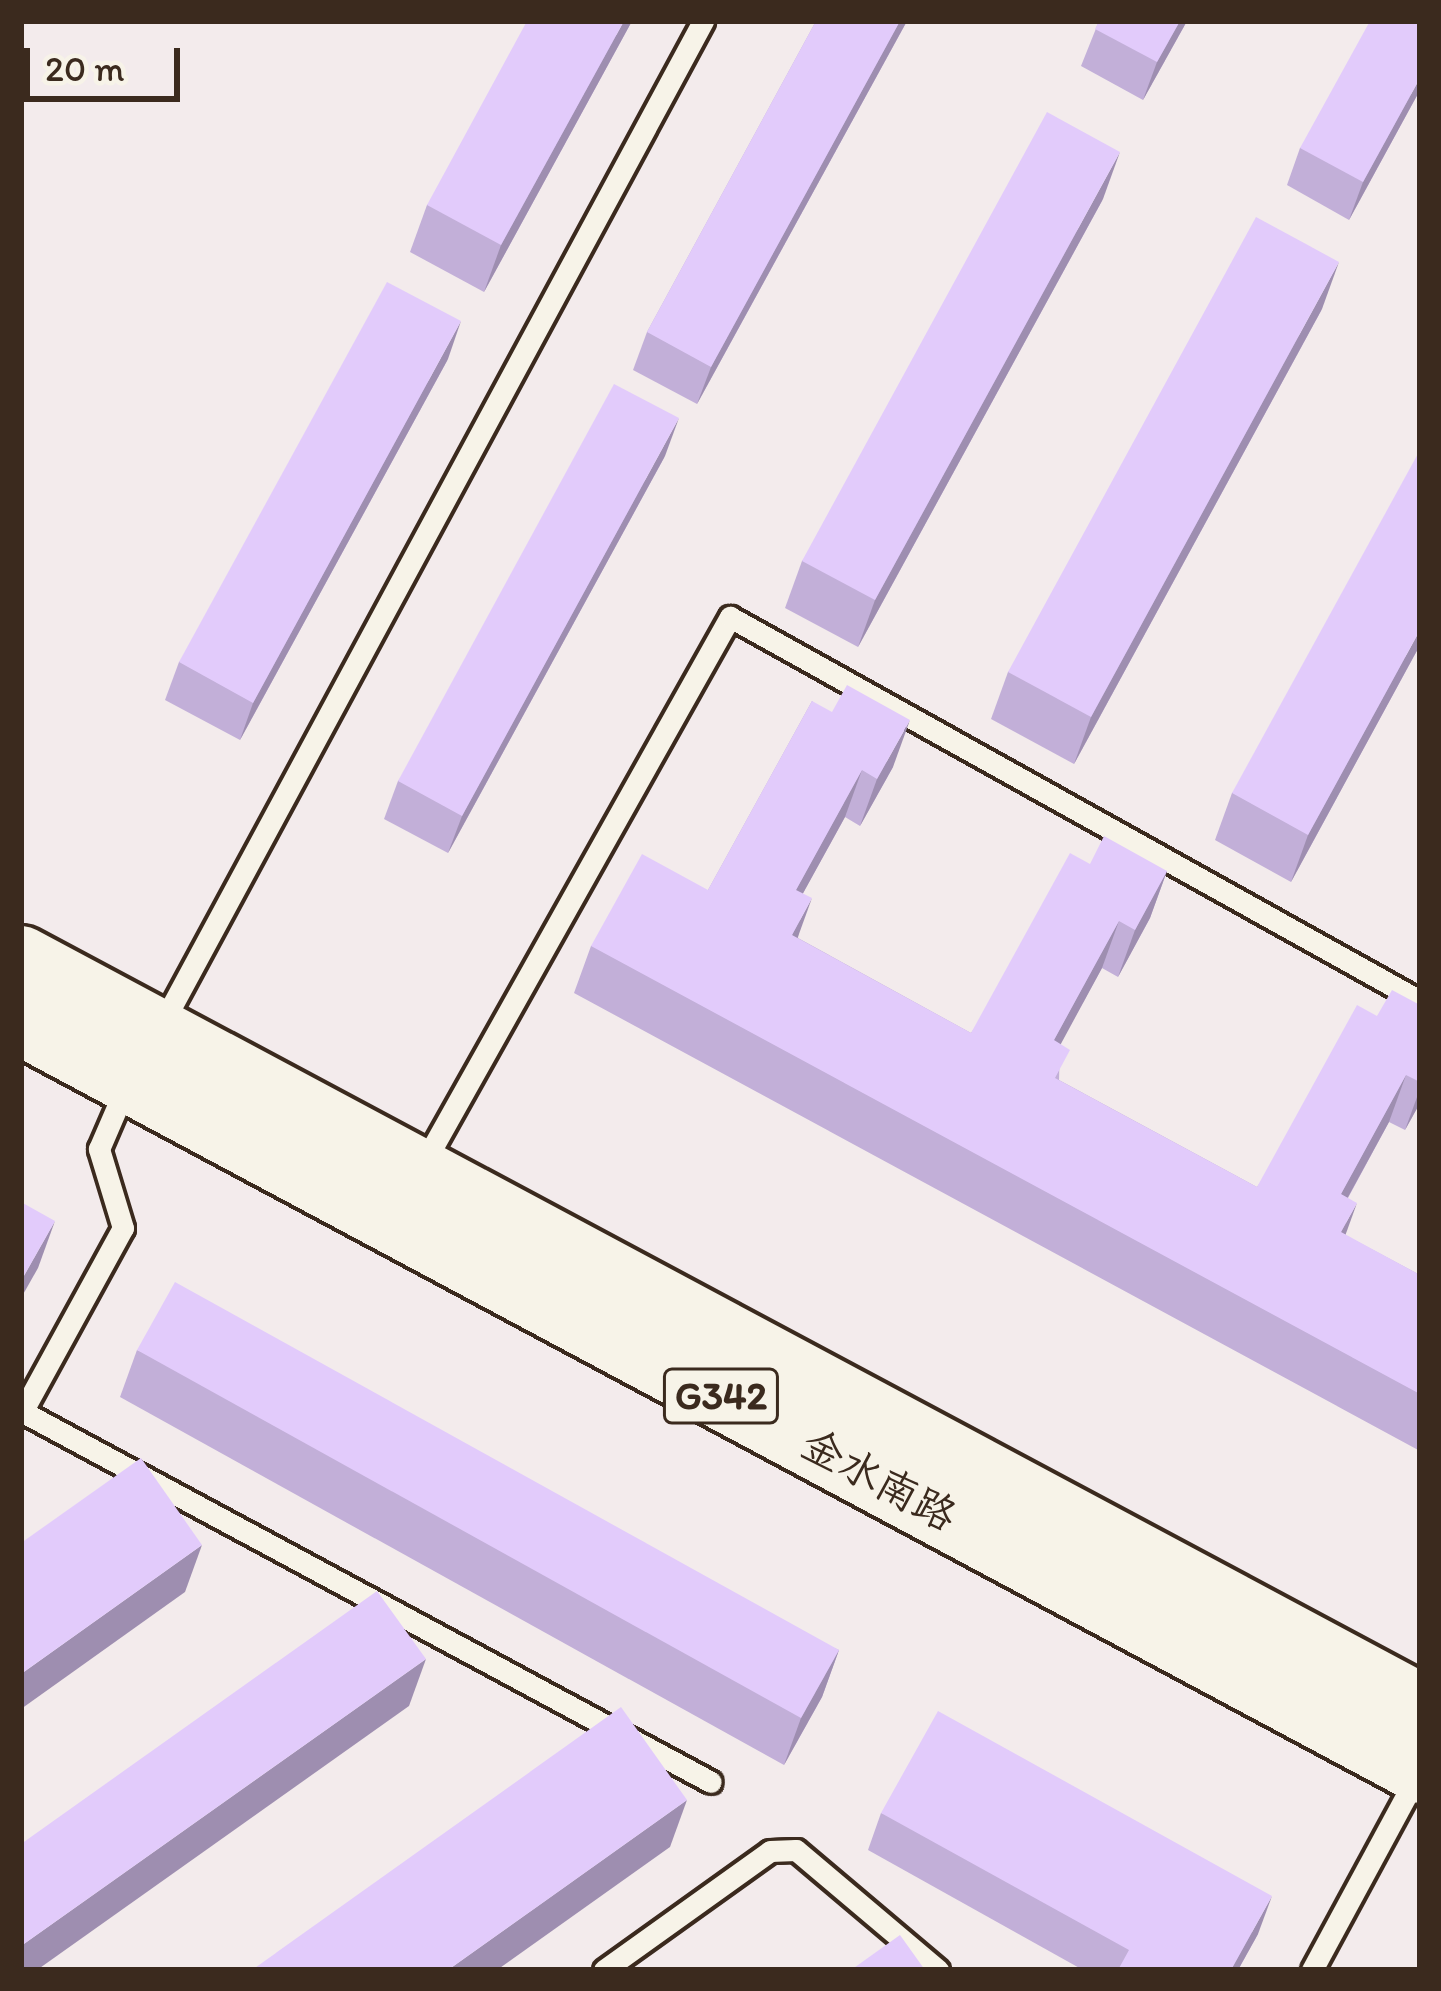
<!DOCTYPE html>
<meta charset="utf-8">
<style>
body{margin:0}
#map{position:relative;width:1441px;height:1991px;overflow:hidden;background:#f3ebec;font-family:Itim,"LXGW WenKai TC",sans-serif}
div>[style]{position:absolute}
.roads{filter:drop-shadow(3px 0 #3b2a1e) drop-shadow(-3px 0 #3b2a1e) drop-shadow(0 3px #3b2a1e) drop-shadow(0 -3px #3b2a1e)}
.lane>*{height:21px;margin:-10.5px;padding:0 10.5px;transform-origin:10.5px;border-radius:10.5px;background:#f7f3e8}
.highway>*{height:66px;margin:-33px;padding:0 33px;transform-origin:33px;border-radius:33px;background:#f7f3e8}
.wall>*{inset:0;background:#c2afd8}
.shaded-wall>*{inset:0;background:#9e8eb0}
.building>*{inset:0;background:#e2cbfb}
span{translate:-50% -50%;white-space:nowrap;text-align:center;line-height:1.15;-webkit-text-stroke:10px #f7f3e8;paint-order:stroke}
.shield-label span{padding:3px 9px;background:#f7f3e8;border:3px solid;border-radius:9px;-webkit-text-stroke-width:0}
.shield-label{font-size:39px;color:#3b2a1e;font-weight:700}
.street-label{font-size:42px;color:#3b2a1e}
.frame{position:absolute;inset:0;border:24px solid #3b2a1e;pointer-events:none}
.scale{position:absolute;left:24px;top:48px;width:156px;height:54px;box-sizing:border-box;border:6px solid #3b2a1e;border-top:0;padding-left:15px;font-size:36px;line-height:42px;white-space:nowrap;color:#3b2a1e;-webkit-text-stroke:9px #f7f3e8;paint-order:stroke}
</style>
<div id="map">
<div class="roads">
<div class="lane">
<i style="left:161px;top:1026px;width:1142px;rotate:-61.66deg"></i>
<i style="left:421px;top:1168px;width:632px;rotate:-60.72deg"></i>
<i style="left:730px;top:617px;width:790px;rotate:29.1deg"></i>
<i style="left:21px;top:1411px;width:783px;rotate:28.27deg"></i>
<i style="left:21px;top:1414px;width:212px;rotate:-61.3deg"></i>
<i style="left:123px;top:1228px;width:83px;rotate:-106.9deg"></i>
<i style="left:99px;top:1149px;width:71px;rotate:-66.7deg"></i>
<i style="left:604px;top:1970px;width:204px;rotate:-35.6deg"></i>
<i style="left:770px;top:1851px;width:26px;rotate:-2deg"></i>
<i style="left:796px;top:1850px;width:186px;rotate:40.2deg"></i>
<i style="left:1312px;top:1970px;width:221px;rotate:-61.6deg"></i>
</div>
<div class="highway">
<i style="left:21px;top:959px;width:1586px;rotate:28.13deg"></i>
<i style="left:21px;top:1022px;width:1586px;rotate:28.13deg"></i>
</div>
</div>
<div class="wall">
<i style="clip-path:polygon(632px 21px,484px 292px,410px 252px,427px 205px)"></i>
<i style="clip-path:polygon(816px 21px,907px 21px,697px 404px,633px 370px,647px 332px)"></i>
<i style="clip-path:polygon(1099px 21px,1187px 21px,1143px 100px,1081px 66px)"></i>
<i style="clip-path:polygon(1420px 90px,1349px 220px,1287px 185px,1300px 148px)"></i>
<i style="clip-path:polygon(1103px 199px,858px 647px,785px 608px,802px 561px)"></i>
<i style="clip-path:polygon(1322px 309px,1074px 764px,991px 719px,1008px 672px)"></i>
<i style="clip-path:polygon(448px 359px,240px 740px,165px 700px,179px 662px)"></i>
<i style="clip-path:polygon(665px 456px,448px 853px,384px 819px,398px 781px)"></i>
<i style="clip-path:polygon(1420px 645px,1291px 882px,1215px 840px,1232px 793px)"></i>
<i style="clip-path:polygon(812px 701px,893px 767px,860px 826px,845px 817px,803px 893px,798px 938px,971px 1033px,1090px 864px,1167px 871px,1150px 918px,1118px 977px,1102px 968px,1060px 1044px,1059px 1080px,1257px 1187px,1377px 1016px,1420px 1005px,1420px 1103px,1405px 1130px,1389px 1122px,1348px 1198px,1345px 1235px,1420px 1275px,1420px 1451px,574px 993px,591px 946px,708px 890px)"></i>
<i style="clip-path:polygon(137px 1350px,839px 1650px,822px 1697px,784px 1765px,120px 1397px)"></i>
<i style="clip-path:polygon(881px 1813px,1258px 1934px,1238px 1970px,1083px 1970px,868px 1850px)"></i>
</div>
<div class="shaded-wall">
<i style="clip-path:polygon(624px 21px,632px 21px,484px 292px,501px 245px)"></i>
<i style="clip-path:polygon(900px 21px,907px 21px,697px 404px,711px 367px)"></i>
<i style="clip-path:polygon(1180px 21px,1187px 21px,1143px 100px,1157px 62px)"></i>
<i style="clip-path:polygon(1420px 78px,1420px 90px,1349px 220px,1363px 182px)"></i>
<i style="clip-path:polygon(1120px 152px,1103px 199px,858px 647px,875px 600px)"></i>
<i style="clip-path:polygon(1339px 262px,1322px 309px,1074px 764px,1091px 717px)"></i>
<i style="clip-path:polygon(461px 321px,448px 359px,240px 740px,253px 703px)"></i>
<i style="clip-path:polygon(679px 418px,665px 456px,448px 853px,462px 816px)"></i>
<i style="clip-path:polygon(1420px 630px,1420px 645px,1291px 882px,1308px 835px)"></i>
<i style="clip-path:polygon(910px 720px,893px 767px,860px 826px,877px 779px)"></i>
<i style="clip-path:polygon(862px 770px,845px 817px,779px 937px,796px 890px)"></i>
<i style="clip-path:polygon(1167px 871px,1150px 918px,1118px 977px,1135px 930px)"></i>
<i style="clip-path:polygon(812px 898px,795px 945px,792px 935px)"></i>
<i style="clip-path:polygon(1119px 921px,1102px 968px,1037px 1088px,1054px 1040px)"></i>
<i style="clip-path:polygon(1406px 1075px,1389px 1122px,1324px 1241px,1341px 1194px)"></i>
<i style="clip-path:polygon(1420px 1089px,1420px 1103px,1405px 1130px)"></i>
<i style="clip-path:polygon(1357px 1203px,1340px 1250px,1341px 1232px)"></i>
<i style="clip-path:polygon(55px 1221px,38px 1268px,21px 1298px,21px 1281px)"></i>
<i style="clip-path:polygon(202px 1545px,185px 1592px,21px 1709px,21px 1674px)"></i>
<i style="clip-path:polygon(839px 1650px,822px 1697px,784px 1765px,801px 1718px)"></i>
<i style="clip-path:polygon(426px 1659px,409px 1706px,37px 1970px,21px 1970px,21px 1946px)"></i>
<i style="clip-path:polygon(687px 1800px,670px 1847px,497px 1970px,448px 1970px)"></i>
<i style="clip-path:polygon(1272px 1896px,1258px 1934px,1238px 1970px,1231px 1970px)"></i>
</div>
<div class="building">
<i style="clip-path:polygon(527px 21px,624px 21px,501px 245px,427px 205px)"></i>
<i style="clip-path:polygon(816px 21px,900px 21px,711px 367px,647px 332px)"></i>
<i style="clip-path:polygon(1099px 21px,1180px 21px,1157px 62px,1095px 29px)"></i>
<i style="clip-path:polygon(1370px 21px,1420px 21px,1420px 78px,1363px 182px,1300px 148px)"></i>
<i style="clip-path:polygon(1047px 112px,1120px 152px,875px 600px,802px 561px)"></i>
<i style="clip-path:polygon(1256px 217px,1339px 262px,1091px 717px,1008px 672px)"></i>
<i style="clip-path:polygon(387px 282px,461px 321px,253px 703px,179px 662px)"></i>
<i style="clip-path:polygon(614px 384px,679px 418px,462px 816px,398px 781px)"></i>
<i style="clip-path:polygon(1420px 450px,1420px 630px,1308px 835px,1232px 793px)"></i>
<i style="clip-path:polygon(847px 685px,910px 720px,877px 779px,862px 770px,796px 890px,812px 898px,792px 935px,971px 1033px,1070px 853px,1090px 864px,1104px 836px,1167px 871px,1135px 930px,1119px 921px,1054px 1040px,1070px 1050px,1055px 1078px,1257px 1187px,1357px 1005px,1377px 1016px,1392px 990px,1420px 1005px,1420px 1082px,1406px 1075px,1341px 1194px,1357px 1203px,1341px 1232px,1420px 1275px,1420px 1394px,591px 946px,642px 854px,708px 890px,812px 701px,832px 712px)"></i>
<i style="clip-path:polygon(21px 1202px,55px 1221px,21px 1281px)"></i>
<i style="clip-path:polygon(175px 1282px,839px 1650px,801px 1718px,137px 1350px)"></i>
<i style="clip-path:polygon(141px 1458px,202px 1545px,21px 1674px,21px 1543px)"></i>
<i style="clip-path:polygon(377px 1591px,426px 1659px,21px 1946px,21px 1844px)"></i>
<i style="clip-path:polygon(621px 1707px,687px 1800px,448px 1970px,252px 1970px)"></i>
<i style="clip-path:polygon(938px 1711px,1272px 1896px,1231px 1970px,1118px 1970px,1129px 1950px,881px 1813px)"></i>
<i style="clip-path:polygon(900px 1935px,925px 1970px,851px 1970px)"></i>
</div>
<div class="shield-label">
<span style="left:721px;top:1396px">G342</span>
</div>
<div class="street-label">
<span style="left:879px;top:1480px;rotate:28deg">金水南路</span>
</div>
<div class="frame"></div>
<div class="scale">20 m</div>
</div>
